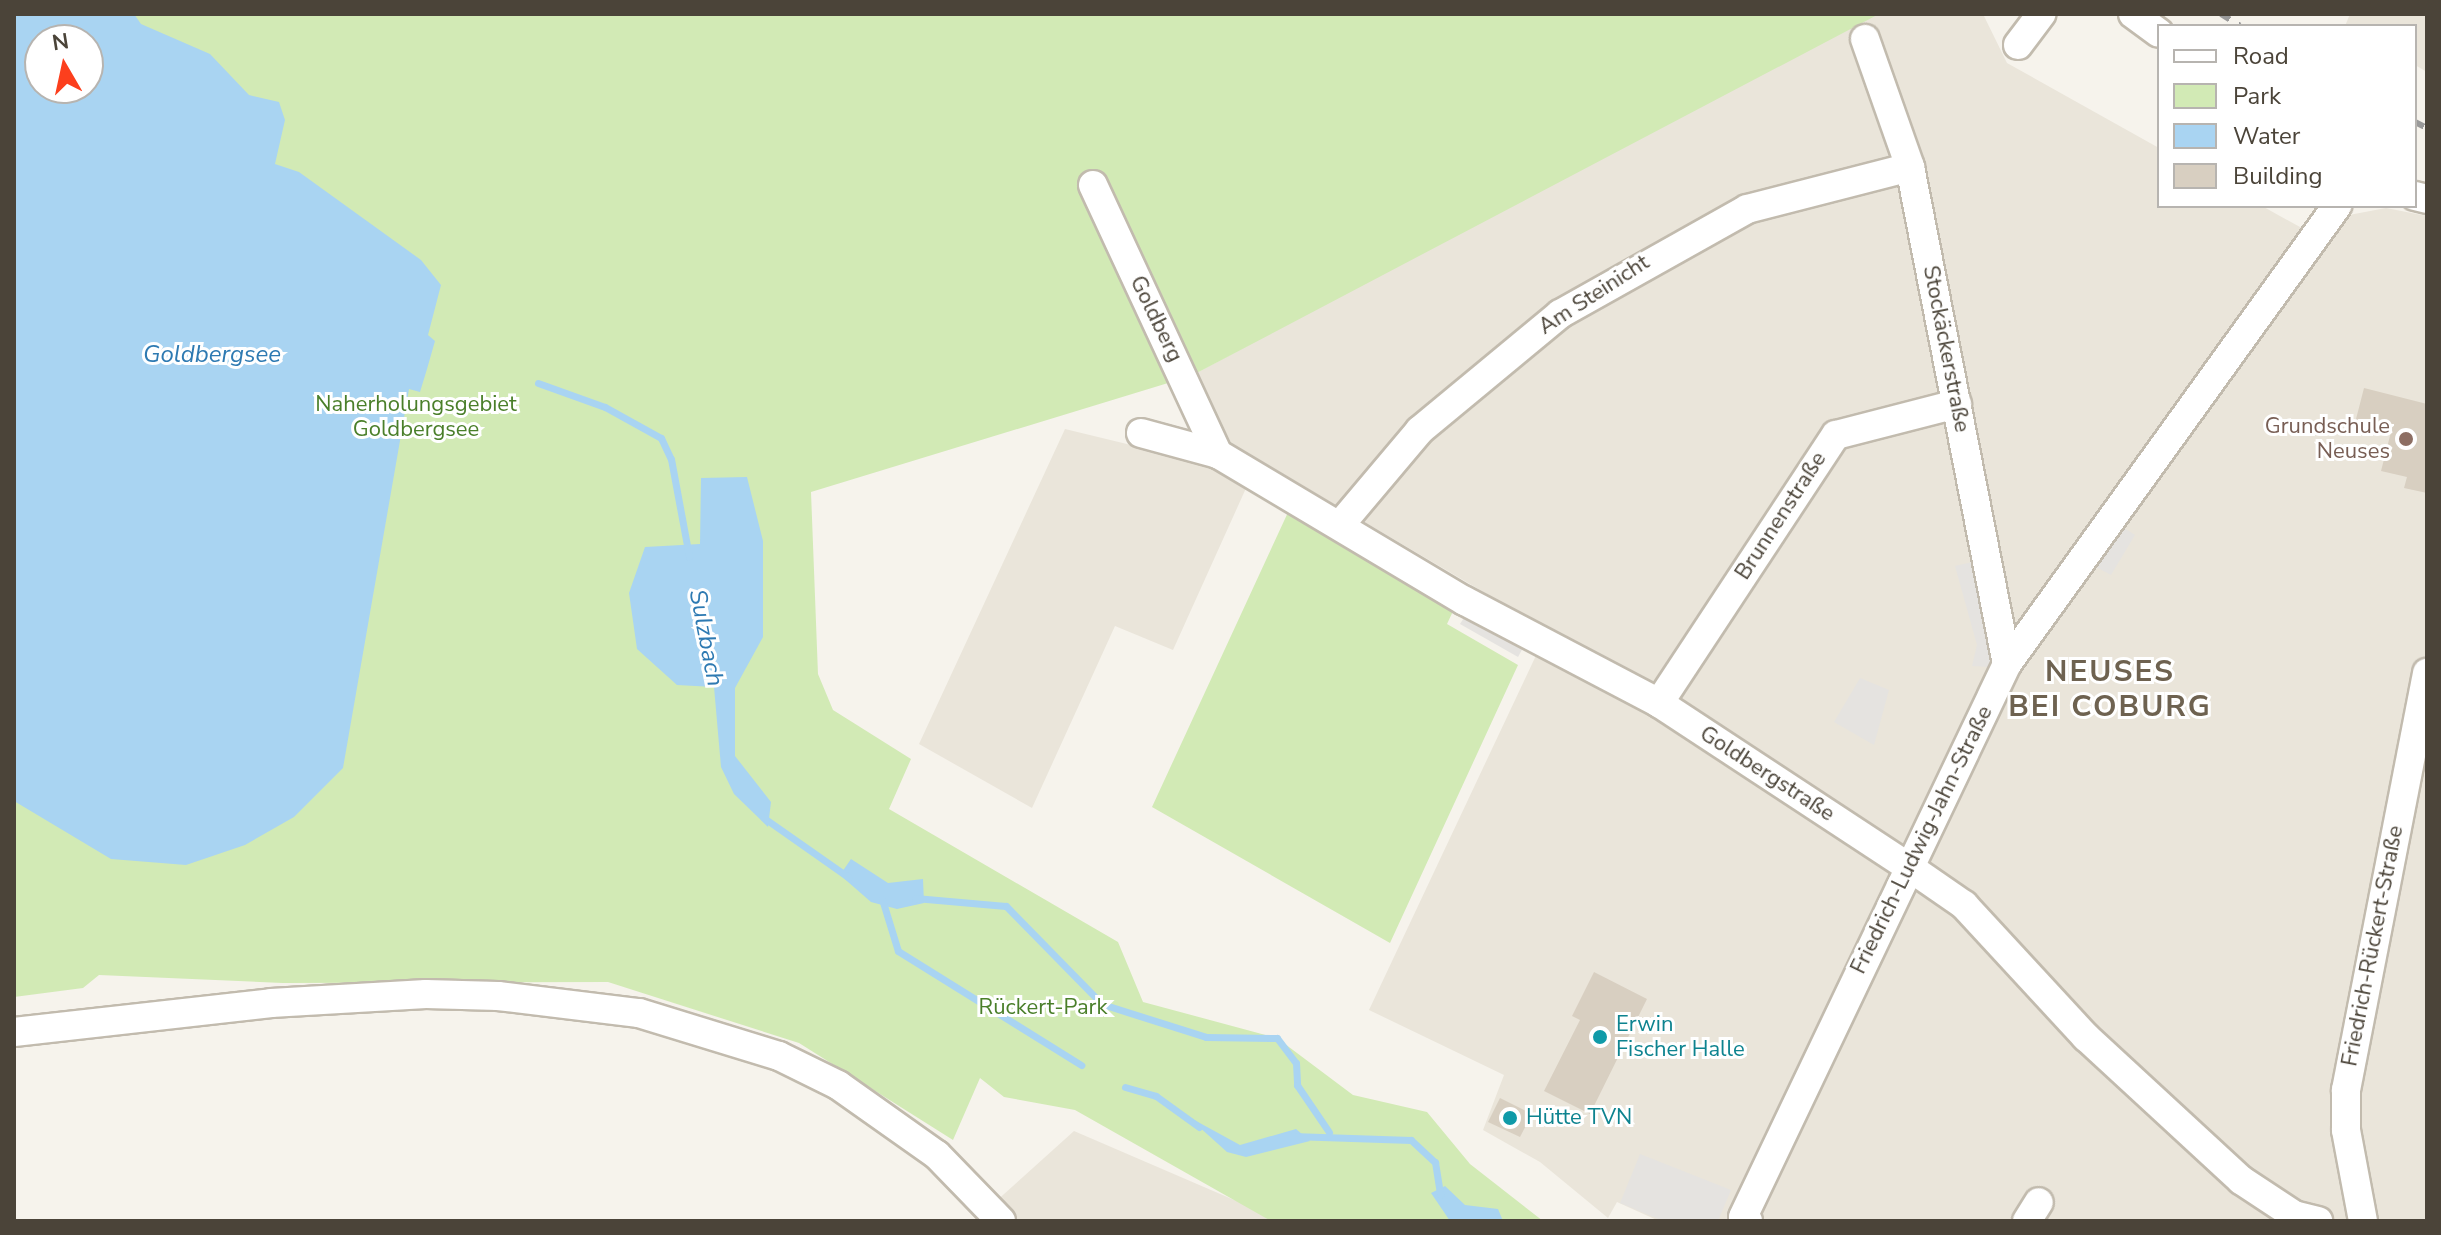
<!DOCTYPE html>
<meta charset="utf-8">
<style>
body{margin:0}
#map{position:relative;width:2441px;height:1235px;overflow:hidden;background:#f6f3ec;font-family:"Nunito Sans",sans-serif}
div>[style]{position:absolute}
.residential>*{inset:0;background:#eae5da}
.green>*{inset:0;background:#d2eab5}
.parking>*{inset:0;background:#e5e3e0}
.water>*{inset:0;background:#a9d4f2}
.stream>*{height:7px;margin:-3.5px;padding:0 3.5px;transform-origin:3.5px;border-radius:3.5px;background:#a9d4f2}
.building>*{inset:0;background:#d8cfc1}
.roads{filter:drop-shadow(2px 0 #c2bbae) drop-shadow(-2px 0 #c2bbae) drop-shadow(0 2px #c2bbae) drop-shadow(0 -2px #c2bbae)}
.minor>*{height:28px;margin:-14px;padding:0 14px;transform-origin:14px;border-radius:14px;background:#fff}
.rail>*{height:6px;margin-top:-3px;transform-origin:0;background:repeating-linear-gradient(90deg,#9a9a9a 0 10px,transparent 0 20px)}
.dots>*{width:22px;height:22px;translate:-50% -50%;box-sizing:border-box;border:4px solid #fff;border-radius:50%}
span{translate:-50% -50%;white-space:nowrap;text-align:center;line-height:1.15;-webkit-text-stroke:6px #fff;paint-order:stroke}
.street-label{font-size:22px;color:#4b4439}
.park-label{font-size:22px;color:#4a7f2a}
.education-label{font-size:22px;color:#785e54}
.right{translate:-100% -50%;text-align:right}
.culture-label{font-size:22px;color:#0d838f}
.left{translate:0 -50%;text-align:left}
.water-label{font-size:24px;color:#2e7ab2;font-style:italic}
.district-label{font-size:30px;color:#6e6250;font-weight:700;letter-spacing:2px}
.frame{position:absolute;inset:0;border:16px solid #4b4439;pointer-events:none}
.legend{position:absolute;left:2157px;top:24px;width:260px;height:184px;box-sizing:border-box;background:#fff;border:2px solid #b7b4b0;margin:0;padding:10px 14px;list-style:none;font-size:24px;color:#4b4439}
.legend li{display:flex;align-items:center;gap:16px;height:40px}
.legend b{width:40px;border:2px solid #b7b4b0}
.north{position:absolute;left:24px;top:24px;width:80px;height:80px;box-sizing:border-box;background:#fff;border:2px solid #b7b4b0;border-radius:50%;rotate:351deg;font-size:22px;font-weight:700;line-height:32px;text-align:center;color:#4b4439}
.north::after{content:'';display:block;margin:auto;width:28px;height:36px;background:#fc3f1d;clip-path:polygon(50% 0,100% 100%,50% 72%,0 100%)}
</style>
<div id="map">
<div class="residential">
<i style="clip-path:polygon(1867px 14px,1983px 14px,2007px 63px,2159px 148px,2159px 206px,2262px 206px,2327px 242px,2349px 215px,2386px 208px,2427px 216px,2427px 1221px,1659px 1221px,1617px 1202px,1608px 1218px,1540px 1162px,1483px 1130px,1504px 1075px,1369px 1010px,1548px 630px,1232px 444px,1191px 376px)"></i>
<i style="clip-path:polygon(2350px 14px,2427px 14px,2427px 72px,2415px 65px,2415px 26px,2345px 26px)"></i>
<i style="clip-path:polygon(1065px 429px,1197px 461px,1247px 486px,1173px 650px,1115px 626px,1032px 808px,919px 744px)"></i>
<i style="clip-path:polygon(1074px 1131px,1262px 1212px,1271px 1221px,974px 1221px)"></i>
</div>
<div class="green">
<i style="clip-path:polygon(evenodd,14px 14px,1879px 14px,1191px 376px,811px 492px,818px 674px,833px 710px,911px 759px,889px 809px,1118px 942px,1143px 1002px,1277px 1038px,1353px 1095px,1427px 1112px,1470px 1164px,1543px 1221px,1271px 1221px,1075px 1110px,1004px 1097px,980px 1078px,953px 1140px,799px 1043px,608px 982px,283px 983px,99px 975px,83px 988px,14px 997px,14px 14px,40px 40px,88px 40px,88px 88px,40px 88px,40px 40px)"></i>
<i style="clip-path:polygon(1290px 508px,1455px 607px,1447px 624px,1518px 665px,1390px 943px,1152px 807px)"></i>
</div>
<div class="parking">
<i style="clip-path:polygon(2121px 526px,2135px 535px,2111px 575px,2096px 567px)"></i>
<i style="clip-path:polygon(1973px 562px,1995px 652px,1989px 667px,1972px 666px,1977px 645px,1955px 566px)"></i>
<i style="clip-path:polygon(1467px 613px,1524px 646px,1518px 657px,1460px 624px)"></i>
<i style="clip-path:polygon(1860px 678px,1889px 690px,1874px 745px,1834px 722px)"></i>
<i style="clip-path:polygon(1640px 1154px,1731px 1190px,1718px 1221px,1663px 1221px,1620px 1203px)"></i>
</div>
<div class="water">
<i style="clip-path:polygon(evenodd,14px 14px,134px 14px,141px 24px,210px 54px,249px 95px,279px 102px,285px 120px,275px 164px,299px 172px,421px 260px,441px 285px,428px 335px,435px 341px,427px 369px,420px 392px,409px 389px,343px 768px,294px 817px,245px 845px,186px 865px,111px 859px,14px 801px,14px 14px,40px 40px,88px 40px,88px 88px,40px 88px,40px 40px)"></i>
<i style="clip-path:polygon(747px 477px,763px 541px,763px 637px,735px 688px,735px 756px,771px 802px,768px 827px,734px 794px,721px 767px,714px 687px,677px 685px,637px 649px,629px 593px,645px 547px,700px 544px,701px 478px)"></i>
<i style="clip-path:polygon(851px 859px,888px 883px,923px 879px,924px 903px,897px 909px,871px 902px,840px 875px)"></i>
<i style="clip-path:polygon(1187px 1116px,1240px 1145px,1296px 1129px,1310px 1141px,1246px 1157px,1227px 1152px)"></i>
<i style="clip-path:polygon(1445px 1186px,1465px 1205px,1498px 1209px,1503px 1221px,1450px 1221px,1431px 1193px)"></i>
</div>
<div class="stream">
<i style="left:538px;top:383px;width:71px;rotate:19.7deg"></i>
<i style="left:605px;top:407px;width:64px;rotate:29deg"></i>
<i style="left:661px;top:438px;width:23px;rotate:65deg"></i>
<i style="left:671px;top:459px;width:99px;rotate:79.5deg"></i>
<i style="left:764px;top:818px;width:103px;rotate:35.1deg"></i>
<i style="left:915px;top:898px;width:91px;rotate:5deg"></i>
<i style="left:1006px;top:906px;width:137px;rotate:45.6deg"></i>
<i style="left:1102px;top:1004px;width:109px;rotate:17.6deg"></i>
<i style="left:1206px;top:1037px;width:71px;rotate:0.8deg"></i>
<i style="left:1277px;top:1038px;width:31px;rotate:53deg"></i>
<i style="left:1296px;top:1063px;width:22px;rotate:87deg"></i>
<i style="left:1297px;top:1085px;width:57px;rotate:55.8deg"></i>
<i style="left:882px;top:899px;width:54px;rotate:72.9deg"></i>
<i style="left:898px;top:951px;width:216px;rotate:31.9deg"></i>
<i style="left:1125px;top:1087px;width:32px;rotate:16deg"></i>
<i style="left:1156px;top:1096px;width:53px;rotate:35.8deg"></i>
<i style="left:1292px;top:1136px;width:119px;rotate:1.9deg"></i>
<i style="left:1411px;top:1140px;width:33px;rotate:43deg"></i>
<i style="left:1435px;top:1162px;width:33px;rotate:81deg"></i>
</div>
<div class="building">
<i style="clip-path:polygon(2364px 388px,2427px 404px,2427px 493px,2404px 488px,2407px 477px,2381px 471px,2391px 432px,2355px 423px)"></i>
<i style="clip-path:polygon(1594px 972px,1647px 999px,1590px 1114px,1544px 1091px,1580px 1020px,1572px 1016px)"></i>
<i style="clip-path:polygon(1500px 1098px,1532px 1114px,1520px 1137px,1488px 1122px)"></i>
</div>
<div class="roads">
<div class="minor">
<i style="left:2133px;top:14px;width:32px;rotate:36deg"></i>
<i style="left:1865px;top:39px;width:136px;rotate:70.6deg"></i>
<i style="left:1910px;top:167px;width:506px;rotate:78.96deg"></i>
<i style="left:2018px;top:45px;width:39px;rotate:-53deg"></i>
<i style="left:1093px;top:185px;width:297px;rotate:65.1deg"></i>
<i style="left:2415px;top:196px;width:12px;rotate:14deg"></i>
<i style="left:1141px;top:433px;width:80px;rotate:15.3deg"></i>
<i style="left:1218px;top:454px;width:287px;rotate:30.8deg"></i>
<i style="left:1465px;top:601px;width:219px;rotate:27.7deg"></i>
<i style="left:1659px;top:703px;width:299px;rotate:33.3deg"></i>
<i style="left:1909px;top:867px;width:67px;rotate:34.6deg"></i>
<i style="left:1964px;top:905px;width:180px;rotate:47.3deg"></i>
<i style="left:2086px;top:1037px;width:211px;rotate:42.7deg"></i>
<i style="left:2241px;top:1180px;width:64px;rotate:33.4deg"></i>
<i style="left:2294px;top:1215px;width:25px;rotate:14deg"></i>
<i style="left:1340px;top:525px;width:124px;rotate:-49.9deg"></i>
<i style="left:1420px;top:430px;width:182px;rotate:-39.6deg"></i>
<i style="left:1560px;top:314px;width:214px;rotate:-29.3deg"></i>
<i style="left:1747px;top:209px;width:168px;rotate:-14.4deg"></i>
<i style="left:1659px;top:703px;width:321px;rotate:-56.6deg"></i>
<i style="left:1836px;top:435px;width:125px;rotate:-14.4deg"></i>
<i style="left:14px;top:1032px;width:259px;rotate:-6.4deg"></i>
<i style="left:271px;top:1003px;width:155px;rotate:-3.3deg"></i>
<i style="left:426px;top:994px;width:72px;rotate:1.6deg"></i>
<i style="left:498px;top:996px;width:142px;rotate:6.9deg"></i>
<i style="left:639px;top:1013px;width:146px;rotate:17.1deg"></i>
<i style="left:779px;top:1056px;width:66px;rotate:26.2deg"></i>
<i style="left:838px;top:1085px;width:121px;rotate:35.3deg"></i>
<i style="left:937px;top:1155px;width:92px;rotate:45.9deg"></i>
<i style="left:1748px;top:1221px;width:6px;rotate:-141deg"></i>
<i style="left:1743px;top:1217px;width:613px;rotate:-64.48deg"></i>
<i style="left:2007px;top:664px;width:565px;rotate:-54.23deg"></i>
<i style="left:2027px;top:1221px;width:22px;rotate:-58deg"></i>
<i style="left:2363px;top:1221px;width:93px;rotate:-100.6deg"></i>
<i style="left:2346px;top:1130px;width:40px;rotate:-90deg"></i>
<i style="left:2346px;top:1090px;width:425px;rotate:-79deg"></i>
</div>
</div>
<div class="rail">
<i style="left:2221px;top:14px;width:22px;rotate:32deg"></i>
<i style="left:2415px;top:122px;width:13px;rotate:27deg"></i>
</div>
<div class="dots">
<i style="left:2406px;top:439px;background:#8d6e63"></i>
<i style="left:1600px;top:1037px;background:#0f9aa8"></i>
<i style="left:1510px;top:1118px;background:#0f9aa8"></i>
</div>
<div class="street-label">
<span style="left:1594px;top:295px;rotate:-33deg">Am Steinicht</span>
<span style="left:1156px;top:319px;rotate:64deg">Goldberg</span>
<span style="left:1946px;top:349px;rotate:79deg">Stockäckerstraße</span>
<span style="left:1781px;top:516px;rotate:-57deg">Brunnenstraße</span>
<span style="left:1767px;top:774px;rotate:33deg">Goldbergstraße</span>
<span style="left:1922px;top:840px;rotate:-64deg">Friedrich-Ludwig-Jahn-Straße</span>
<span style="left:2373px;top:946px;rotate:-79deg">Friedrich-Rückert-Straße</span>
</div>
<div class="park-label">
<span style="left:416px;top:417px">Naherholungsgebiet<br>Goldbergsee</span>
<span style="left:1043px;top:1008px">Rückert-Park</span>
</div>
<div class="education-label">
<span class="right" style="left:2390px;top:439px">Grundschule<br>Neuses</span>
</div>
<div class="culture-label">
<span class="left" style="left:1616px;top:1037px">Erwin<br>Fischer Halle</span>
<span class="left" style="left:1526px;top:1118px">Hütte TVN</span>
</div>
<div class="water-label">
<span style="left:212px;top:355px">Goldbergsee</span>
<span style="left:706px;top:638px;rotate:79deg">Sulzbach</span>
</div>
<div class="district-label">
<span style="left:2110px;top:689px">NEUSES<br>BEI COBURG</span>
</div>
<div class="frame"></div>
<ul class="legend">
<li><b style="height:10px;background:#fff"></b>Road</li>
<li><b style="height:22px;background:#d2eab5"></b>Park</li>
<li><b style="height:22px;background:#a9d4f2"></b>Water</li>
<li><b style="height:22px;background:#d8cfc1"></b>Building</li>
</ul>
<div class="north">N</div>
</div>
